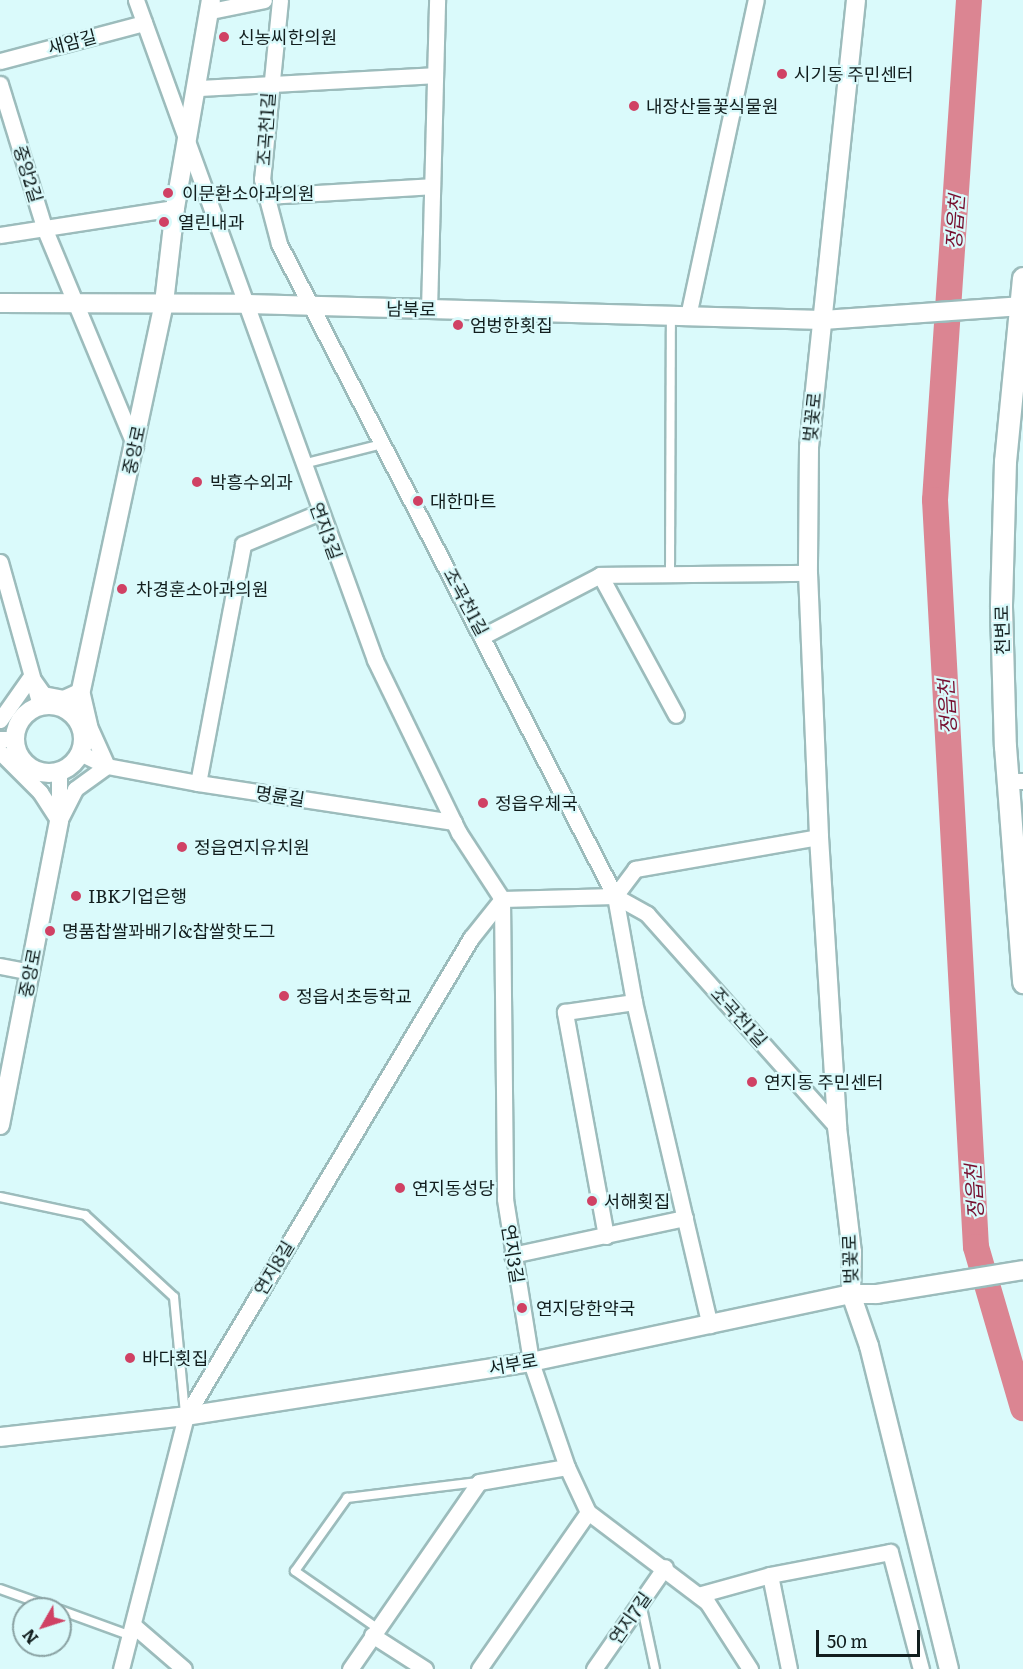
<!DOCTYPE html>
<meta charset="utf-8">
<style>
body{margin:0}
#map{position:relative;width:1023px;height:1669px;overflow:hidden;background:#dafafb;font-family:Literata,"Noto Sans KR",serif}
div>[style]{position:absolute}
.river>*{height:26px;margin:-13px;padding:0 13px;transform-origin:13px;border-radius:13px;background:#db8592}
.roads{filter:drop-shadow(2px 0 #9cbcbc) drop-shadow(-2px 0 #9cbcbc) drop-shadow(0 2px #9cbcbc) drop-shadow(0 -2px #9cbcbc)}
.service>*{height:8px;margin:-4px;padding:0 4px;transform-origin:4px;border-radius:4px;background:#fff}
.minor>*{height:15px;margin:-7.5px;padding:0 7.5px;transform-origin:7.5px;border-radius:7.5px;background:#fff}
.tertiary>*{height:18px;margin:-9px;padding:0 9px;transform-origin:9px;border-radius:9px;background:#fff}
.tertiary>.ring{margin:-9px;padding:0;box-sizing:content-box;background:none;border:18px solid #fff;border-radius:50%}
.secondary>*{height:21px;margin:-10.5px;padding:0 10.5px;transform-origin:10.5px;border-radius:10.5px;background:#fff}
.dots>*{width:16px;height:16px;translate:-50% -50%;box-sizing:border-box;border:3px solid #dafafb;border-radius:50%}
span{translate:-50% -50%;white-space:nowrap;text-align:center;line-height:1.15;-webkit-text-stroke:4.5px #dafafb;paint-order:stroke}
.poi-label{font-size:18px;color:#121e1e}
.left{translate:0 -50%;text-align:left}
.street-label{font-size:18px;color:#121e1e}
.water-label{font-size:20px;color:#770f2f;font-style:italic}
.north{position:absolute;left:12px;top:1597px;width:60px;height:60px;box-sizing:border-box;background:#dafafb;border:2px solid #8aa2a3;border-radius:50%;rotate:231deg;font-size:16px;font-weight:700;line-height:24px;text-align:center;color:#121e1e}
.north::after{content:'';display:block;margin:auto;width:21px;height:27px;background:#d04164;clip-path:polygon(50% 0,100% 100%,50% 72%,0 100%)}
.scale{position:absolute;left:816px;top:1630px;width:104px;height:27px;box-sizing:border-box;border:3px solid #121e1e;border-top:0;padding-left:8px;font-size:18px;line-height:21px;white-space:nowrap;color:#121e1e;-webkit-text-stroke:4px #dafafb;paint-order:stroke}
</style>
<div id="map">
<div class="river">
<i style="left:969px;top:0;width:501px;rotate:93.89deg"></i>
<i style="left:935px;top:500px;width:748px;rotate:86.86deg"></i>
<i style="left:976px;top:1247px;width:168px;rotate:73.7deg"></i>
</div>
<div class="roads">
<div class="service">
<i style="left:303px;top:464px;width:81px;rotate:-14.2deg"></i>
<i style="left:670px;top:574px;width:257px;rotate:-89.8deg"></i>
<i style="left:0;top:1197px;width:87px;rotate:12deg"></i>
<i style="left:85px;top:1215px;width:121px;rotate:42.7deg"></i>
<i style="left:174px;top:1297px;width:117px;rotate:84.6deg"></i>
<i style="left:0;top:1589px;width:59px;rotate:19.7deg"></i>
<i style="left:641px;top:1603px;width:67px;rotate:78deg"></i>
<i style="left:60px;top:1610px;width:76px;rotate:20.1deg"></i>
<i style="left:377px;top:1628px;width:100px;rotate:-145.2deg"></i>
<i style="left:295px;top:1571px;width:90px;rotate:-54.5deg"></i>
<i style="left:347px;top:1498px;width:132px;rotate:-7deg"></i>
</div>
<div class="minor">
<i style="left:136px;top:0;width:702px;rotate:70.09deg"></i>
<i style="left:375px;top:660px;width:192px;rotate:64.1deg"></i>
<i style="left:459px;top:833px;width:79px;rotate:56.9deg"></i>
<i style="left:502px;top:899px;width:300px;rotate:89.4deg"></i>
<i style="left:505px;top:1199px;width:165px;rotate:80.9deg"></i>
<i style="left:531px;top:1362px;width:111px;rotate:71.1deg"></i>
<i style="left:567px;top:1467px;width:50px;rotate:65deg"></i>
<i style="left:588px;top:1512px;width:149px;rotate:37.1deg"></i>
<i style="left:707px;top:1602px;width:80px;rotate:57.3deg"></i>
<i style="left:280px;top:0;width:180px;rotate:95.7deg"></i>
<i style="left:262px;top:179px;width:67px;rotate:75.3deg"></i>
<i style="left:279px;top:244px;width:733px;rotate:62.74deg"></i>
<i style="left:615px;top:896px;width:37px;rotate:29deg"></i>
<i style="left:647px;top:914px;width:285px;rotate:48.3deg"></i>
<i style="left:211px;top:11px;width:54px;rotate:-11.7deg"></i>
<i style="left:0;top:61px;width:149px;rotate:-14.8deg"></i>
<i style="left:0;top:84px;width:153px;rotate:72.9deg"></i>
<i style="left:45px;top:230px;width:234px;rotate:67.4deg"></i>
<i style="left:198px;top:88px;width:237px;rotate:-3.1deg"></i>
<i style="left:265px;top:196px;width:167px;rotate:-3.4deg"></i>
<i style="left:0;top:235px;width:177px;rotate:-8.8deg"></i>
<i style="left:429px;top:310px;width:310px;rotate:-88.5deg"></i>
<i style="left:688px;top:316px;width:323px;rotate:-77.9deg"></i>
<i style="left:0;top:562px;width:148px;rotate:74.4deg"></i>
<i style="left:600px;top:575px;width:159px;rotate:61.5deg"></i>
<i style="left:483px;top:636px;width:132px;rotate:-27.5deg"></i>
<i style="left:600px;top:575px;width:208px;rotate:-0.6deg"></i>
<i style="left:34px;top:681px;width:16px;rotate:55deg"></i>
<i style="left:43px;top:694px;width:20px;rotate:11deg"></i>
<i style="left:63px;top:698px;width:20px;rotate:-24deg"></i>
<i style="left:81px;top:690px;width:37px;rotate:77deg"></i>
<i style="left:89px;top:726px;width:44px;rotate:65.8deg"></i>
<i style="left:67px;top:711px;width:25px;rotate:-56deg"></i>
<i style="left:0;top:720px;width:54px;rotate:-54.8deg"></i>
<i style="left:0;top:739px;width:16px"></i>
<i style="left:0;top:752px;width:57px;rotate:45deg"></i>
<i style="left:40px;top:792px;width:35px;rotate:57deg"></i>
<i style="left:80px;top:753px;width:30px;rotate:26deg"></i>
<i style="left:107px;top:766px;width:93px;rotate:10.6deg"></i>
<i style="left:198px;top:783px;width:259px;rotate:8.7deg"></i>
<i style="left:1008px;top:781px;width:15px"></i>
<i style="left:198px;top:783px;width:243px;rotate:-79.3deg"></i>
<i style="left:243px;top:544px;width:81px;rotate:-22.5deg"></i>
<i style="left:59px;top:818px;width:47px;rotate:-90deg"></i>
<i style="left:59px;top:821px;width:36px;rotate:-63deg"></i>
<i style="left:75px;top:789px;width:39px;rotate:-36deg"></i>
<i style="left:615px;top:896px;width:108px;rotate:79.8deg"></i>
<i style="left:634px;top:1002px;width:332px;rotate:76.8deg"></i>
<i style="left:615px;top:896px;width:34px;rotate:-53deg"></i>
<i style="left:635px;top:869px;width:187px;rotate:-9.9deg"></i>
<i style="left:0;top:966px;width:31px;rotate:11deg"></i>
<i style="left:606px;top:1236px;width:228px;rotate:-100.4deg"></i>
<i style="left:565px;top:1012px;width:70px;rotate:-8.2deg"></i>
<i style="left:512px;top:1255px;width:177px;rotate:-12.1deg"></i>
<i style="left:770px;top:1575px;width:96px;rotate:78.6deg"></i>
<i style="left:698px;top:1595px;width:75px;rotate:-15.5deg"></i>
<i style="left:770px;top:1575px;width:122px;rotate:-10.9deg"></i>
<i style="left:890px;top:1552px;width:121px;rotate:75.2deg"></i>
<i style="left:133px;top:1625px;width:67px;rotate:40.8deg"></i>
<i style="left:372px;top:1635px;width:63px;rotate:32.7deg"></i>
<i style="left:121px;top:1669px;width:261px;rotate:-75.6deg"></i>
<i style="left:186px;top:1416px;width:557px;rotate:-59.2deg"></i>
<i style="left:471px;top:938px;width:50px;rotate:-51.5deg"></i>
<i style="left:502px;top:899px;width:113px;rotate:-1.5deg"></i>
<i style="left:350px;top:1669px;width:227px;rotate:-55.4deg"></i>
<i style="left:479px;top:1482px;width:89px;rotate:-9.7deg"></i>
<i style="left:479px;top:1669px;width:191px;rotate:-55.2deg"></i>
<i style="left:594px;top:1669px;width:124px;rotate:-55.2deg"></i>
</div>
<div class="tertiary">
<i style="left:856px;top:0;width:450px;rotate:96deg"></i>
<i style="left:809px;top:448px;width:125px;rotate:90.5deg"></i>
<i style="left:808px;top:573px;width:264px;rotate:87.6deg"></i>
<i style="left:819px;top:837px;width:291px;rotate:86.4deg"></i>
<i style="left:837px;top:1127px;width:126px;rotate:83.2deg"></i>
<i style="left:852px;top:1252px;width:42px;rotate:91.4deg"></i>
<i style="left:851px;top:1294px;width:55px;rotate:70.9deg"></i>
<i style="left:869px;top:1346px;width:333px;rotate:76.1deg"></i>
<i style="left:0;top:303px;width:248px;rotate:0.2deg"></i>
<i style="left:248px;top:304px;width:575px;rotate:1.59deg"></i>
<i style="left:823px;top:320px;width:200px;rotate:-4deg"></i>
<i style="left:81px;top:690px;width:396px;rotate:-77.9deg"></i>
<i style="left:164px;top:303px;width:96px;rotate:-83.4deg"></i>
<i style="left:175px;top:208px;width:211px;rotate:-80.2deg"></i>
<i class="ring" style="left:15px;top:705px;width:50px;height:50px"></i>
<i style="left:0;top:1125px;width:310px;rotate:-79deg"></i>
<i style="left:0;top:1437px;width:187px;rotate:-6.4deg"></i>
<i style="left:186px;top:1416px;width:349px;rotate:-8.9deg"></i>
<i style="left:531px;top:1362px;width:327px;rotate:-12deg"></i>
<i style="left:851px;top:1294px;width:26px"></i>
<i style="left:877px;top:1294px;width:148px;rotate:-9.3deg"></i>
</div>
<div class="secondary">
<i style="left:1023px;top:278px;width:184px;rotate:95.6deg"></i>
<i style="left:1005px;top:461px;width:146px;rotate:91.6deg"></i>
<i style="left:1001px;top:607px;width:139px;rotate:88.4deg"></i>
<i style="left:1005px;top:746px;width:237px;rotate:85.6deg"></i>
</div>
</div>
<div class="dots">
<i style="left:224px;top:37px;background:#d04164"></i>
<i style="left:782px;top:74px;background:#d04164"></i>
<i style="left:634px;top:106px;background:#d04164"></i>
<i style="left:168px;top:193px;background:#d04164"></i>
<i style="left:164px;top:222px;background:#d04164"></i>
<i style="left:458px;top:325px;background:#d04164"></i>
<i style="left:197px;top:482px;background:#d04164"></i>
<i style="left:418px;top:501px;background:#d04164"></i>
<i style="left:122px;top:589px;background:#d04164"></i>
<i style="left:483px;top:803px;background:#d04164"></i>
<i style="left:182px;top:847px;background:#d04164"></i>
<i style="left:76px;top:896px;background:#d04164"></i>
<i style="left:50px;top:931px;background:#d04164"></i>
<i style="left:284px;top:996px;background:#d04164"></i>
<i style="left:752px;top:1082px;background:#d04164"></i>
<i style="left:400px;top:1188px;background:#d04164"></i>
<i style="left:592px;top:1201px;background:#d04164"></i>
<i style="left:522px;top:1308px;background:#d04164"></i>
<i style="left:130px;top:1358px;background:#d04164"></i>
</div>
<div class="poi-label">
<span class="left" style="left:238px;top:37px">신농씨한의원</span>
<span class="left" style="left:794px;top:74px">시기동 주민센터</span>
<span class="left" style="left:646px;top:106px">내장산들꽃식물원</span>
<span class="left" style="left:182px;top:193px">이문환소아과의원</span>
<span class="left" style="left:178px;top:222px">열린내과</span>
<span class="left" style="left:470px;top:325px">엄벙한횟집</span>
<span class="left" style="left:210px;top:482px">박흥수외과</span>
<span class="left" style="left:430px;top:501px">대한마트</span>
<span class="left" style="left:136px;top:589px">차경훈소아과의원</span>
<span class="left" style="left:495px;top:803px">정읍우체국</span>
<span class="left" style="left:194px;top:847px">정읍연지유치원</span>
<span class="left" style="left:88px;top:896px">IBK기업은행</span>
<span class="left" style="left:62px;top:931px">명품찹쌀꽈배기&amp;찹쌀핫도그</span>
<span class="left" style="left:296px;top:996px">정읍서초등학교</span>
<span class="left" style="left:764px;top:1082px">연지동 주민센터</span>
<span class="left" style="left:412px;top:1188px">연지동성당</span>
<span class="left" style="left:604px;top:1201px">서해횟집</span>
<span class="left" style="left:536px;top:1308px">연지당한약국</span>
<span class="left" style="left:142px;top:1358px">바다횟집</span>
</div>
<div class="street-label">
<span style="left:72px;top:42px;rotate:-15deg">새암길</span>
<span style="left:266px;top:129px;rotate:-86deg">조곡천1길</span>
<span style="left:28px;top:174px;rotate:73deg">중앙2길</span>
<span style="left:411px;top:309px;rotate:1deg">남북로</span>
<span style="left:812px;top:417px;rotate:-84deg">벚꽃로</span>
<span style="left:134px;top:450px;rotate:-78deg">중앙로</span>
<span style="left:326px;top:531px;rotate:70deg">연지3길</span>
<span style="left:466px;top:602px;rotate:62deg">조곡천1길</span>
<span style="left:1002px;top:630px;rotate:-91deg">천변로</span>
<span style="left:280px;top:796px;rotate:9deg">명륜길</span>
<span style="left:30px;top:973px;rotate:-79deg">중앙로</span>
<span style="left:739px;top:1017px;rotate:48deg">조곡천1길</span>
<span style="left:513px;top:1254px;rotate:81deg">연지3길</span>
<span style="left:850px;top:1259px;rotate:-92deg">벚꽃로</span>
<span style="left:274px;top:1268px;rotate:-59deg">연지8길</span>
<span style="left:513px;top:1364px;rotate:-10deg">서부로</span>
<span style="left:630px;top:1618px;rotate:-55deg">연지7길</span>
</div>
<div class="water-label">
<span style="left:954px;top:222px;rotate:-86deg">정읍천</span>
<span style="left:946px;top:707px;rotate:-93deg">정읍천</span>
<span style="left:973px;top:1192px;rotate:-93deg">정읍천</span>
</div>
<div class="north">N</div>
<div class="scale">50 m</div>
</div>
